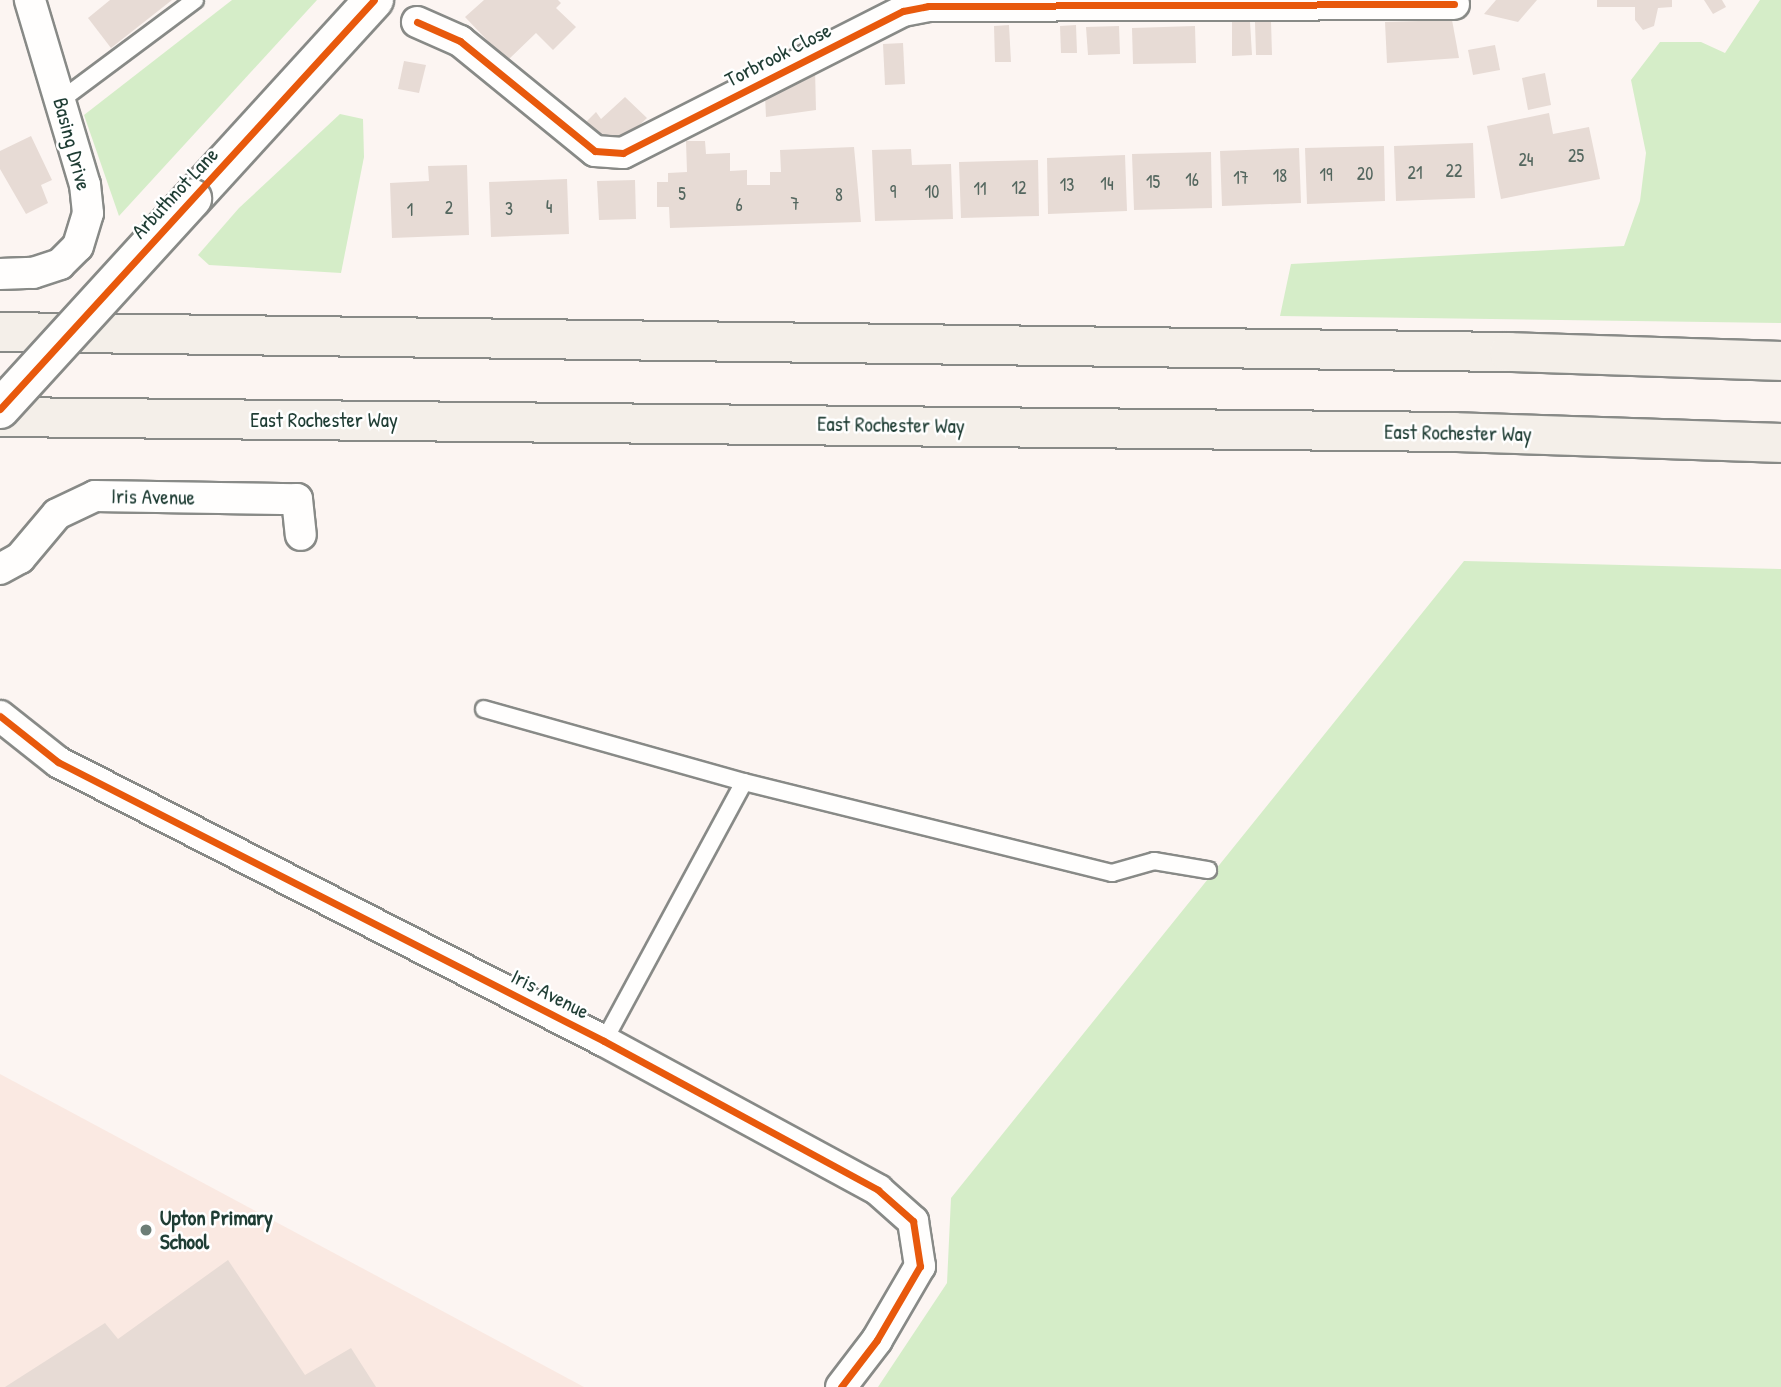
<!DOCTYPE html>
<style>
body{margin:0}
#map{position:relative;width:1781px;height:1387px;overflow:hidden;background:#fcf5f2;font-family:"Patrick Hand",sans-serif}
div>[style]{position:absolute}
.built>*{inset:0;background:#fae9e2}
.green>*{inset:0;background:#d5edc8}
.building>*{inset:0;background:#e7dbd5}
.roads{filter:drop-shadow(2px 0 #888a87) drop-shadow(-2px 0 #888a87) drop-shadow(0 2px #888a87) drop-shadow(0 -2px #888a87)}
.lane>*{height:16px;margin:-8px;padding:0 8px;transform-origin:8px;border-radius:8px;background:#fffefd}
.street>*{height:30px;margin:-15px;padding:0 15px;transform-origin:15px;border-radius:15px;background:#fffefd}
.secondary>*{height:38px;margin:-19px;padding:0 19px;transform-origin:19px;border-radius:19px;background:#fffefd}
.highway>*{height:38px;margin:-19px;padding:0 19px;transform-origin:19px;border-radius:19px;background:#f4efe9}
.bridges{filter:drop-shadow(2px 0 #888a87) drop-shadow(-2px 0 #888a87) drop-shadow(0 2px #888a87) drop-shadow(0 -2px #888a87)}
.secondary-bridge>*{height:38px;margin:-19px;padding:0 19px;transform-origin:19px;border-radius:19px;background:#fffefd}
.cycleway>*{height:7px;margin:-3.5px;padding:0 3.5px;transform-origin:3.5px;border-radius:3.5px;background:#e8590c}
.dots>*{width:19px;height:19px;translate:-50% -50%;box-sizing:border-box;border:4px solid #fff;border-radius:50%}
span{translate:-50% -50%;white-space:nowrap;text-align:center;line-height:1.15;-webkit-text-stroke:5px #fff;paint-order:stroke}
.number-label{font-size:18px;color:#53665e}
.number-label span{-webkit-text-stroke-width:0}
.street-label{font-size:21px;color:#1f3d34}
.poi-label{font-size:21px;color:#1f3d34;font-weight:700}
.left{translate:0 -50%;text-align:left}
</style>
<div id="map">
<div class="built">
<i style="clip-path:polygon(0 1074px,584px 1387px,0 1387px)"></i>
</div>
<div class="green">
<i style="clip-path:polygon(232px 0,317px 0,119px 216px,84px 115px)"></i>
<i style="clip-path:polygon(1760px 0,1781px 0,1781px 323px,1280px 316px,1291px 264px,1624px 246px,1640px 201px,1646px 153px,1631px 80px,1660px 42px,1701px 42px,1725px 53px)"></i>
<i style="clip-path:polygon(340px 114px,363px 119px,364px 157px,341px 273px,209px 265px,198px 255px,239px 208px)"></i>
<i style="clip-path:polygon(1464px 561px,1781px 569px,1781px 1387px,878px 1387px,947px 1283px,951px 1198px)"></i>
</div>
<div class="building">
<i style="clip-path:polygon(110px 0,172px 0,111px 48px,88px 18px)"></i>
<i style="clip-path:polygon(484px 0,558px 0,561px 3px,556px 8px,576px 27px,553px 50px,536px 33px,507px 61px,465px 17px)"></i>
<i style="clip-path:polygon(1496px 0,1537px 0,1518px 22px,1484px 14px)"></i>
<i style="clip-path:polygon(1597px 0,1672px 0,1672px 7px,1658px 8px,1654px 26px,1643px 30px,1635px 20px,1635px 7px,1597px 7px)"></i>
<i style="clip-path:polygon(1704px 0,1722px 0,1726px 7px,1713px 14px)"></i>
<i style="clip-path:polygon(1452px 20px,1459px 58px,1387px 63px,1385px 22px)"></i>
<i style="clip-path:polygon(1271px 21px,1272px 55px,1256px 55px,1255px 22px)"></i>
<i style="clip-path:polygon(1232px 22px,1250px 22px,1252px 55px,1232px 56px)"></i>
<i style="clip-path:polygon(1009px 25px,1011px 62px,995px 62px,994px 26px)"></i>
<i style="clip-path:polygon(1076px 25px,1077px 53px,1061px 53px,1060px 26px)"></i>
<i style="clip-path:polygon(1119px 26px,1120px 54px,1088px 55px,1086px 27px)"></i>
<i style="clip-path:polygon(1195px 26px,1196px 63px,1133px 64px,1132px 28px)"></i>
<i style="clip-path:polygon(903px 43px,905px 84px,885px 85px,883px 44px)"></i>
<i style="clip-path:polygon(1495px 45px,1500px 70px,1473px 75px,1468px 50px)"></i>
<i style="clip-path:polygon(404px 61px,426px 65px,419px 93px,398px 89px)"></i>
<i style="clip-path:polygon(815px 69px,816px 110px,766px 117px,765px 95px)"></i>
<i style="clip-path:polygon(1545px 73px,1551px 105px,1528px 110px,1522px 78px)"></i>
<i style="clip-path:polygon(625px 97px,647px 118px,631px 133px,608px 140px,582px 126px,596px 112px,601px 119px)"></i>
<i style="clip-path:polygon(1549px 113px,1553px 134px,1589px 127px,1600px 179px,1501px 199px,1487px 126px)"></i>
<i style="clip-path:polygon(31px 136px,52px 180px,41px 185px,48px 203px,26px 214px,0 169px,0 151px)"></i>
<i style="clip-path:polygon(686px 141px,705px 141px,706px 154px,730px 153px,730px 171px,747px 170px,747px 185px,770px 185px,770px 172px,781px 172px,780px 150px,854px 147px,861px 222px,670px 228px,669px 207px,657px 207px,657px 182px,668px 182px,668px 173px,687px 172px)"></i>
<i style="clip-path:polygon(1473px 143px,1475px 198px,1396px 201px,1394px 146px)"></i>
<i style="clip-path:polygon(1384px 146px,1385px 201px,1307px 204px,1305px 148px)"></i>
<i style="clip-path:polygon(1299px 148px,1301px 203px,1222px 206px,1220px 151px)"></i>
<i style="clip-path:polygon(911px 149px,912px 165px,951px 164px,953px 219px,875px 221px,872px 150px)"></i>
<i style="clip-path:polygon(1211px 152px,1212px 208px,1134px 210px,1132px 154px)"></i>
<i style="clip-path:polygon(1125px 155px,1127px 211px,1048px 214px,1047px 158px)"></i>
<i style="clip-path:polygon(1038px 160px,1039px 216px,961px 218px,959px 162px)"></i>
<i style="clip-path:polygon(467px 165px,469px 235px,392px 238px,390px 183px,429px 181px,428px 166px)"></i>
<i style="clip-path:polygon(567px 179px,569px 234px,491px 237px,489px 182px)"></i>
<i style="clip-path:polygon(635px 180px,636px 219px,599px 220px,597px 181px)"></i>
<i style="clip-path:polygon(228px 1260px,305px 1375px,351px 1348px,376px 1387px,5px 1387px,105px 1323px,118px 1339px)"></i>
</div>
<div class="roads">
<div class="lane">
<i style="left:61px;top:100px;width:167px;rotate:-36.7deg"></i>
<i style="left:484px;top:709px;width:270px;rotate:15.7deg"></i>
<i style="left:744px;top:782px;width:379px;rotate:13.9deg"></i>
<i style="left:1112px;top:873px;width:44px;rotate:-15.9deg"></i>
<i style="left:1154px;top:861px;width:55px;rotate:9.5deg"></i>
<i style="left:604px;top:1041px;width:294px;rotate:-61.6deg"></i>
</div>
<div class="street">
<i style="left:417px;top:22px;width:47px;rotate:23.8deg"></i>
<i style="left:460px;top:41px;width:174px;rotate:39.2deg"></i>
<i style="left:595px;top:151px;width:28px;rotate:4deg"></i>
<i style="left:623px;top:153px;width:314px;rotate:-26.9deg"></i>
<i style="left:903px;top:11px;width:25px;rotate:-11deg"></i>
<i style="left:928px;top:6px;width:526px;rotate:-0.22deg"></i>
<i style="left:0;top:274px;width:33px;rotate:-2deg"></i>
<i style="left:33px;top:273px;width:28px;rotate:-18deg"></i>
<i style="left:60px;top:264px;width:25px;rotate:-45deg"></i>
<i style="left:78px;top:246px;width:34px;rotate:-73deg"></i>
<i style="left:88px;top:213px;width:28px;rotate:-96deg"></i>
<i style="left:85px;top:185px;width:193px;rotate:-106.6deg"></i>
<i style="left:0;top:569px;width:23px;rotate:-29deg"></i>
<i style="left:20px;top:558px;width:57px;rotate:-49.9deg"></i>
<i style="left:57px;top:514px;width:42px;rotate:-25.3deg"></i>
<i style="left:95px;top:496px;width:202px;rotate:0.9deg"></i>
<i style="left:297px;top:499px;width:36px;rotate:84deg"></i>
<i style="left:0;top:716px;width:74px;rotate:38.4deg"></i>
<i style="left:58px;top:762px;width:613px;rotate:27.07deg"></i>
<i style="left:604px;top:1041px;width:312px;rotate:28.5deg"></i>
<i style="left:878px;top:1190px;width:47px;rotate:41.5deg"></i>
<i style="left:913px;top:1221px;width:46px;rotate:81.2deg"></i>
<i style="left:920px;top:1266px;width:86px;rotate:120.2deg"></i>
<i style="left:877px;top:1340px;width:59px;rotate:127.5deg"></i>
</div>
<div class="secondary">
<i style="left:192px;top:199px;width:270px;rotate:-47.6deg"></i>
</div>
<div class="highway">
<i style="left:0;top:332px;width:1509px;rotate:0.76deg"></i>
<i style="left:1509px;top:352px;width:272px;rotate:1.9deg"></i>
<i style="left:0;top:417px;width:1454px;rotate:0.59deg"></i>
<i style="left:1454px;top:432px;width:327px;rotate:1.9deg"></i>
</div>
</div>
<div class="bridges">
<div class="secondary-bridge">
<i style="left:0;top:409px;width:285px;rotate:-47.6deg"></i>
</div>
</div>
<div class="cycleway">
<i style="left:417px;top:22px;width:47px;rotate:23.8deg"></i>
<i style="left:460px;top:41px;width:174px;rotate:39.2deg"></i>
<i style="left:595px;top:151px;width:28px;rotate:4deg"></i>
<i style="left:623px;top:153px;width:314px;rotate:-26.9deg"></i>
<i style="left:903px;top:11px;width:25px;rotate:-11deg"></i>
<i style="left:928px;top:6px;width:526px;rotate:-0.22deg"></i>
<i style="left:0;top:409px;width:554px;rotate:-47.56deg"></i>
<i style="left:0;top:716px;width:74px;rotate:38.4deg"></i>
<i style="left:58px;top:762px;width:613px;rotate:27.07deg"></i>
<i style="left:604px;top:1041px;width:312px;rotate:28.5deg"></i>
<i style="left:878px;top:1190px;width:47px;rotate:41.5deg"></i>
<i style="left:913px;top:1221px;width:46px;rotate:81.2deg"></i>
<i style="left:920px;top:1266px;width:86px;rotate:120.2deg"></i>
<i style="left:877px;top:1340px;width:59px;rotate:127.5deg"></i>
</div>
<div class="dots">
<i style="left:146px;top:1230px;background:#6c7d76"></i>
</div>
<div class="number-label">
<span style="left:1576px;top:156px">25</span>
<span style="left:1526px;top:160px">24</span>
<span style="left:1454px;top:171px">22</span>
<span style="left:1415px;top:173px">21</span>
<span style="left:1365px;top:174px">20</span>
<span style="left:1326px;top:175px">19</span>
<span style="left:1280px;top:176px">18</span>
<span style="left:1241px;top:178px">17</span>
<span style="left:1192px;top:180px">16</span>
<span style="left:1153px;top:182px">15</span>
<span style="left:1107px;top:184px">14</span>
<span style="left:1067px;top:185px">13</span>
<span style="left:1019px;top:188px">12</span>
<span style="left:980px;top:189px">11</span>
<span style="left:893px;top:192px">9</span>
<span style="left:932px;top:192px">10</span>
<span style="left:682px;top:194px">5</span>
<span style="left:839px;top:195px">8</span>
<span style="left:795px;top:204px">7</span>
<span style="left:739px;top:205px">6</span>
<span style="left:549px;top:207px">4</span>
<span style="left:449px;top:208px">2</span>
<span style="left:509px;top:209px">3</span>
<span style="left:410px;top:210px">1</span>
</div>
<div class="street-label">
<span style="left:778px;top:55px;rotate:-27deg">Torbrook Close</span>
<span style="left:72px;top:144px;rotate:75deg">Basing Drive</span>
<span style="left:175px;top:193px;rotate:-47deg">Arbuthnot Lane</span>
<span style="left:324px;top:420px">East Rochester Way</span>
<span style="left:891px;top:425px;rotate:1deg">East Rochester Way</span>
<span style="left:1458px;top:433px;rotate:1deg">East Rochester Way</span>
<span style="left:153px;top:497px;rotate:1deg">Iris Avenue</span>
<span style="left:550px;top:994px;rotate:27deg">Iris Avenue</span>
</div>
<div class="poi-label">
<span class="left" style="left:160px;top:1230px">Upton Primary<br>School</span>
</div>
</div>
